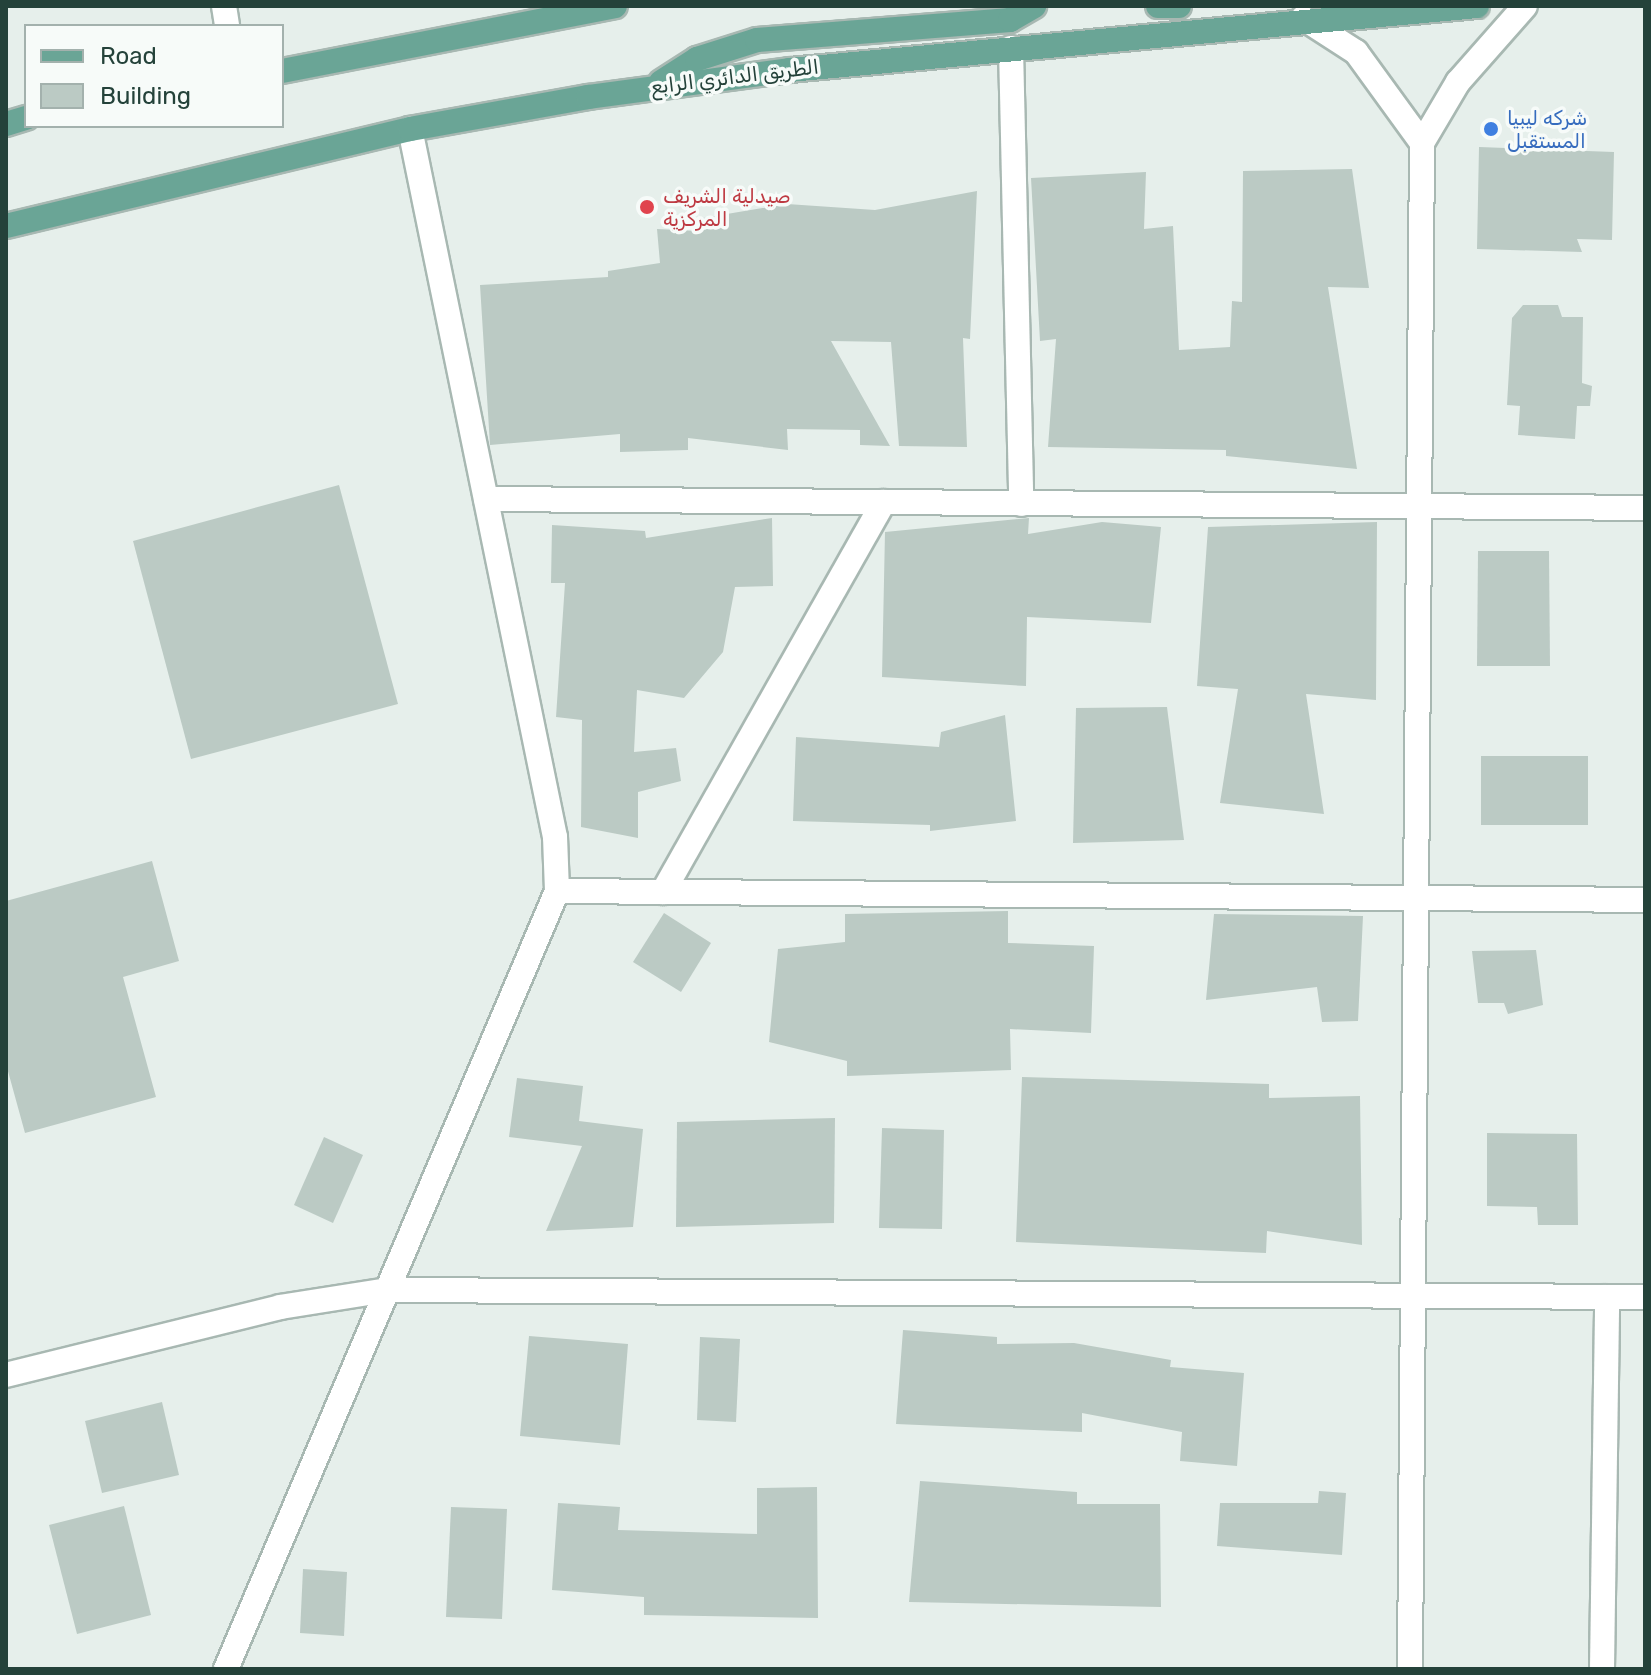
<!DOCTYPE html>
<meta charset="utf-8">
<style>
body{margin:0}
#map{position:relative;width:1651px;height:1675px;overflow:hidden;background:#e6efeb;font-family:Rubik,Vazirmatn,sans-serif}
div>[style]{position:absolute}
.building>*{inset:0;background:#bbcac4}
.roads{filter:drop-shadow(2px 0 #a8b8b2) drop-shadow(-2px 0 #a8b8b2) drop-shadow(0 2px #a8b8b2) drop-shadow(0 -2px #a8b8b2)}
.street>*{height:24px;margin:-12px;padding:0 12px;transform-origin:12px;border-radius:12px;background:#fff}
.primary>*{height:24px;margin:-12px;padding:0 12px;transform-origin:12px;border-radius:12px;background:#6aa596}
.dots>*{width:22px;height:22px;translate:-50% -50%;box-sizing:border-box;border:4px solid #f7fbf9;border-radius:50%}
span{translate:-50% -50%;white-space:nowrap;text-align:center;line-height:1.15;-webkit-text-stroke:7px #f7fbf9;paint-order:stroke}
.street-label{font-size:20px;color:#24423a}
.shop-label{font-size:20px;color:#366cbe}
.left{translate:0 -50%;text-align:left}
.health-label{font-size:20px;color:#be3a42}
.frame{position:absolute;inset:0;border:8px solid #24423a;pointer-events:none}
.legend{position:absolute;left:24px;top:24px;width:260px;height:104px;box-sizing:border-box;background:#f7fbf9;border:2px solid #a3b1ad;margin:0;padding:10px 14px;list-style:none;font-size:24px;color:#24423a}
.legend li{display:flex;align-items:center;gap:16px;height:40px}
.legend b{width:40px;border:2px solid #a3b1ad}
</style>
<div id="map">
<div class="building">
<i style="clip-path:polygon(1479px 147px,1614px 152px,1612px 240px,1577px 239px,1582px 252px,1477px 249px)"></i>
<i style="clip-path:polygon(1352px 169px,1369px 288px,1328px 287px,1357px 469px,1226px 456px,1226px 450px,1048px 447px,1056px 339px,1040px 341px,1031px 178px,1146px 172px,1144px 229px,1173px 226px,1179px 350px,1230px 347px,1232px 301px,1242px 302px,1243px 171px)"></i>
<i style="clip-path:polygon(977px 191px,970px 339px,963px 338px,967px 447px,899px 446px,891px 342px,831px 341px,890px 446px,860px 445px,860px 430px,787px 429px,788px 450px,688px 438px,688px 450px,620px 452px,620px 434px,490px 445px,480px 285px,608px 277px,608px 271px,660px 263px,657px 229px,697px 231px,697px 219px,787px 204px,875px 210px)"></i>
<i style="clip-path:polygon(1523px 305px,1558px 305px,1562px 317px,1583px 317px,1582px 383px,1592px 386px,1590px 406px,1577px 406px,1575px 439px,1518px 435px,1520px 406px,1507px 405px,1512px 318px)"></i>
<i style="clip-path:polygon(339px 485px,398px 704px,191px 759px,133px 541px)"></i>
<i style="clip-path:polygon(772px 518px,773px 586px,735px 587px,723px 652px,684px 698px,637px 690px,634px 752px,676px 748px,681px 781px,638px 792px,638px 838px,581px 827px,582px 720px,556px 717px,565px 583px,551px 583px,552px 525px,645px 531px,646px 538px)"></i>
<i style="clip-path:polygon(1029px 518px,1028px 534px,1102px 522px,1161px 527px,1151px 623px,1027px 617px,1026px 686px,882px 677px,885px 532px)"></i>
<i style="clip-path:polygon(1377px 522px,1376px 700px,1306px 694px,1324px 814px,1220px 803px,1238px 689px,1197px 686px,1208px 527px)"></i>
<i style="clip-path:polygon(1478px 551px,1549px 551px,1550px 666px,1477px 666px)"></i>
<i style="clip-path:polygon(1167px 707px,1184px 840px,1073px 843px,1076px 708px)"></i>
<i style="clip-path:polygon(1005px 715px,1016px 821px,930px 831px,930px 825px,793px 821px,796px 737px,939px 747px,941px 732px)"></i>
<i style="clip-path:polygon(1481px 756px,1588px 756px,1588px 825px,1481px 825px)"></i>
<i style="clip-path:polygon(152px 861px,179px 961px,123px 977px,156px 1097px,25px 1133px,6px 1064px,6px 901px)"></i>
<i style="clip-path:polygon(1008px 911px,1008px 943px,1094px 946px,1091px 1033px,1010px 1029px,1011px 1070px,847px 1076px,847px 1061px,769px 1042px,778px 949px,845px 942px,845px 914px)"></i>
<i style="clip-path:polygon(664px 913px,711px 943px,681px 992px,633px 962px)"></i>
<i style="clip-path:polygon(1214px 914px,1363px 916px,1358px 1021px,1322px 1022px,1317px 987px,1206px 1000px)"></i>
<i style="clip-path:polygon(1536px 950px,1543px 1005px,1508px 1014px,1504px 1003px,1478px 1003px,1472px 951px)"></i>
<i style="clip-path:polygon(1022px 1077px,1269px 1084px,1269px 1098px,1360px 1096px,1362px 1245px,1267px 1231px,1266px 1253px,1016px 1242px)"></i>
<i style="clip-path:polygon(517px 1078px,583px 1086px,579px 1121px,643px 1129px,633px 1227px,546px 1231px,582px 1146px,509px 1137px)"></i>
<i style="clip-path:polygon(835px 1118px,834px 1223px,676px 1227px,677px 1122px)"></i>
<i style="clip-path:polygon(882px 1128px,944px 1130px,942px 1229px,879px 1228px)"></i>
<i style="clip-path:polygon(1487px 1133px,1577px 1134px,1578px 1225px,1538px 1225px,1537px 1207px,1487px 1206px)"></i>
<i style="clip-path:polygon(324px 1137px,363px 1155px,333px 1223px,294px 1205px)"></i>
<i style="clip-path:polygon(903px 1330px,997px 1337px,997px 1344px,1074px 1343px,1171px 1360px,1170px 1367px,1244px 1373px,1237px 1466px,1180px 1461px,1182px 1432px,1082px 1413px,1082px 1432px,896px 1424px)"></i>
<i style="clip-path:polygon(529px 1336px,628px 1344px,620px 1445px,520px 1436px)"></i>
<i style="clip-path:polygon(700px 1337px,740px 1339px,736px 1422px,697px 1420px)"></i>
<i style="clip-path:polygon(162px 1402px,179px 1475px,102px 1493px,85px 1421px)"></i>
<i style="clip-path:polygon(920px 1481px,1077px 1492px,1077px 1504px,1160px 1504px,1161px 1607px,909px 1602px)"></i>
<i style="clip-path:polygon(817px 1487px,818px 1618px,644px 1615px,644px 1597px,552px 1590px,558px 1503px,620px 1507px,618px 1530px,757px 1534px,757px 1488px)"></i>
<i style="clip-path:polygon(1319px 1491px,1346px 1493px,1342px 1555px,1217px 1546px,1220px 1503px,1318px 1503px)"></i>
<i style="clip-path:polygon(124px 1506px,151px 1615px,77px 1634px,49px 1525px)"></i>
<i style="clip-path:polygon(451px 1507px,507px 1509px,502px 1619px,446px 1617px)"></i>
<i style="clip-path:polygon(303px 1569px,347px 1572px,344px 1636px,300px 1633px)"></i>
</div>
<div class="roads">
<div class="street">
<i style="left:224px;top:6px;width:20px;rotate:81deg"></i>
<i style="left:1303px;top:18px;width:63px;rotate:32.7deg"></i>
<i style="left:1356px;top:52px;width:112px;rotate:54deg"></i>
<i style="left:1011px;top:48px;width:456px;rotate:88.7deg"></i>
<i style="left:486px;top:499px;width:1159px;rotate:0.44deg"></i>
<i style="left:557px;top:891px;width:1088px;rotate:0.47deg"></i>
<i style="left:663px;top:892px;width:448px;rotate:-60.5deg"></i>
<i style="left:6px;top:1375px;width:282px;rotate:-13.9deg"></i>
<i style="left:280px;top:1307px;width:108px;rotate:-9deg"></i>
<i style="left:387px;top:1290px;width:1258px;rotate:0.32deg"></i>
<i style="left:226px;top:1669px;width:845px;rotate:-66.95deg"></i>
<i style="left:557px;top:891px;width:54px;rotate:-92.1deg"></i>
<i style="left:555px;top:837px;width:723px;rotate:-101.57deg"></i>
<i style="left:1410px;top:1669px;width:1526px;rotate:-89.55deg"></i>
<i style="left:1422px;top:143px;width:71px;rotate:-59.5deg"></i>
<i style="left:1458px;top:82px;width:101px;rotate:-48.6deg"></i>
<i style="left:1602px;top:1669px;width:372px;rotate:-89.2deg"></i>
</div>
<div class="primary">
<i style="left:1158px;top:6px;width:21px"></i>
<i style="left:282px;top:71px;width:339px;rotate:-11deg"></i>
<i style="left:661px;top:82px;width:43px;rotate:-32.6deg"></i>
<i style="left:697px;top:59px;width:63px;rotate:-17.6deg"></i>
<i style="left:757px;top:40px;width:254px;rotate:-4.5deg"></i>
<i style="left:1010px;top:20px;width:28px;rotate:-30deg"></i>
<i style="left:6px;top:124px;width:21px;rotate:-17deg"></i>
<i style="left:6px;top:226px;width:415px;rotate:-13.5deg"></i>
<i style="left:410px;top:129px;width:181px;rotate:-10.2deg"></i>
<i style="left:588px;top:97px;width:204px;rotate:-7.6deg"></i>
<i style="left:790px;top:70px;width:690px;rotate:-5.32deg"></i>
</div>
</div>
<div class="dots">
<i style="left:1491px;top:129px;background:#3f7fe0"></i>
<i style="left:647px;top:207px;background:#e0444e"></i>
</div>
<div class="street-label">
<span style="left:735px;top:77px;rotate:-7deg">الطريق الدائري الرابع</span>
</div>
<div class="shop-label">
<span class="left" style="left:1507px;top:130px">شركه ليبيا<br>المستقبل</span>
</div>
<div class="health-label">
<span class="left" style="left:663px;top:208px">صيدلية الشريف<br>المركزية</span>
</div>
<div class="frame"></div>
<ul class="legend">
<li><b style="height:10px;background:#6aa596"></b>Road</li>
<li><b style="height:22px;background:#bbcac4"></b>Building</li>
</ul>
</div>
